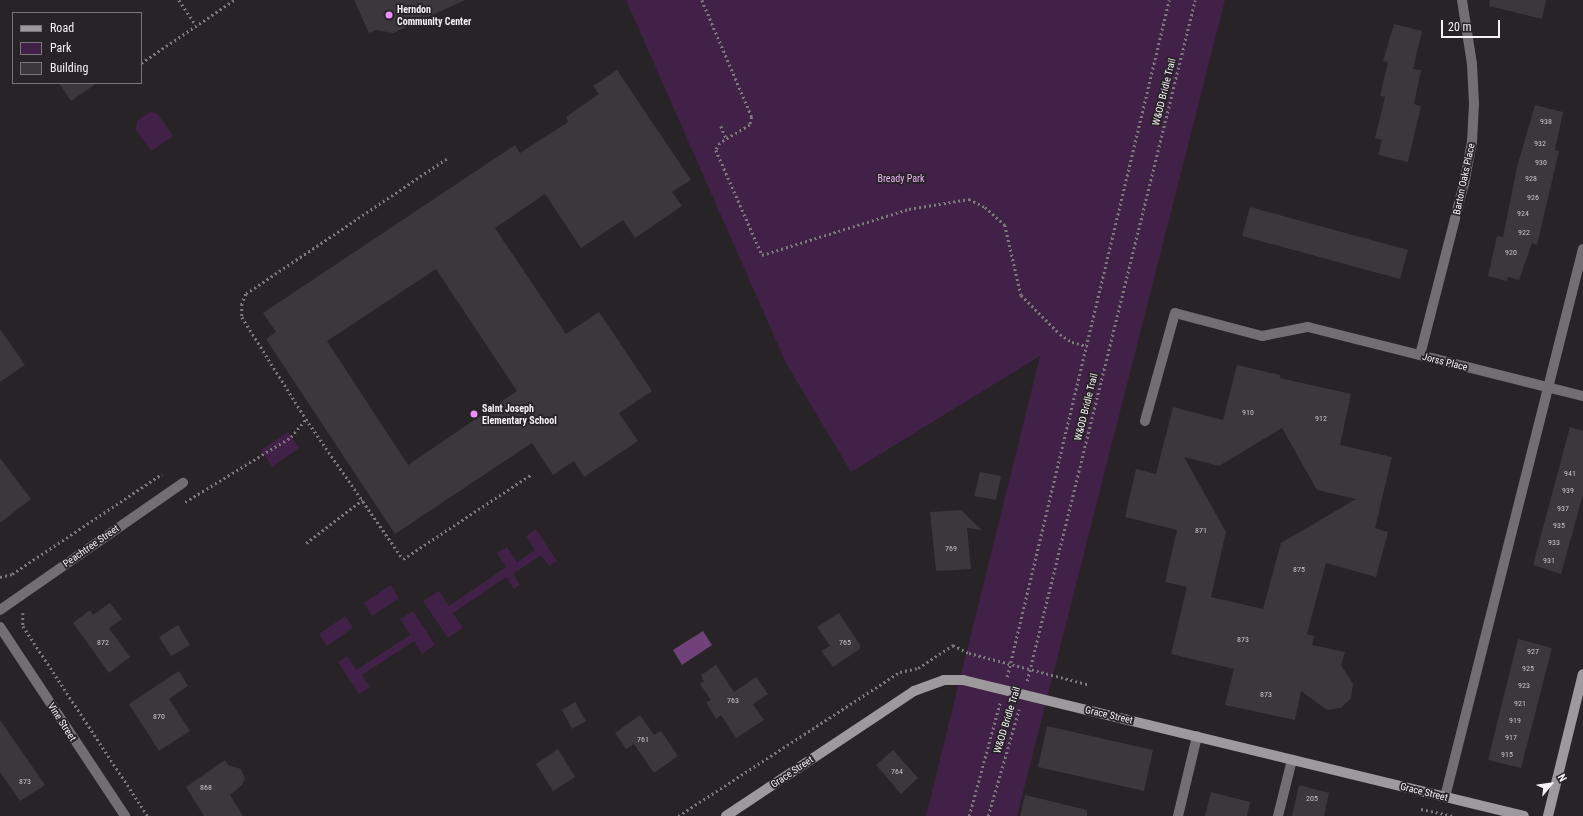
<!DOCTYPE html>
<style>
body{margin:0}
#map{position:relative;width:1583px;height:816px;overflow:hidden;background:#272327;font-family:"Roboto Condensed",sans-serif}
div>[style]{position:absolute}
.green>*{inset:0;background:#422148}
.water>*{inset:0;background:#714279}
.building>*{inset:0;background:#3b373c}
.path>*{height:2.5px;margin-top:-1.25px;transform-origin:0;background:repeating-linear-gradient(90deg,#7c797c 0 2px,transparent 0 5px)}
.lane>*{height:10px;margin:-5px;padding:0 5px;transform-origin:5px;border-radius:5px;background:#716f71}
.street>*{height:10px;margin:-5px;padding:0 5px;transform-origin:5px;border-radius:5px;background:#716f71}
.secondary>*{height:10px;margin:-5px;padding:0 5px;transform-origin:5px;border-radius:5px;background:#9d999d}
.dots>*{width:11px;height:11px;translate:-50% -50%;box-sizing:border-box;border:2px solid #272327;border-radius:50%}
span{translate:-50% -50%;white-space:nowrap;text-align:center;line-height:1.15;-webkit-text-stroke:3.5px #272327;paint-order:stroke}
.number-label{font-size:8px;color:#c6c3c7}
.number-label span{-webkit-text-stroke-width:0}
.poi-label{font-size:10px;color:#f4f2f5;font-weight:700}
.left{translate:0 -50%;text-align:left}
.street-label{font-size:10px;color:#f4f2f5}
.park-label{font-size:10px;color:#eeb7f7}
.legend{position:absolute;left:12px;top:12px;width:130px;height:72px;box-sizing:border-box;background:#272327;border:1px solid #797679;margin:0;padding:5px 7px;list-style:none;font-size:12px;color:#f4f2f5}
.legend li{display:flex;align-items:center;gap:8px;height:20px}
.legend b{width:20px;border:1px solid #797679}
.north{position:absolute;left:1531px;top:764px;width:40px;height:40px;-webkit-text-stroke:3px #272327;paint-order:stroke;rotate:61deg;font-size:11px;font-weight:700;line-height:16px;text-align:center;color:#f4f2f5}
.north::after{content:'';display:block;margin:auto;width:14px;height:18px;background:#f4f2f5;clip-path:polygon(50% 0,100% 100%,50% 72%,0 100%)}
.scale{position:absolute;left:1441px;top:20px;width:59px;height:18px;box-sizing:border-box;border:2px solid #f4f2f5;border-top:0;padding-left:5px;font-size:12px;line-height:14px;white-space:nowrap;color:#f4f2f5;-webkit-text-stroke:3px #272327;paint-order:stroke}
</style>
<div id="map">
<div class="green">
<i style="clip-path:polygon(626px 0,1225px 0,1017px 816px,926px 816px,1040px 356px,851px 472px,786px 363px)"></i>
<i style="clip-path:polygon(150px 112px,158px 114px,173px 136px,151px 151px,136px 130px,137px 121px)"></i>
<i style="clip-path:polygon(288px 432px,299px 448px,272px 467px,261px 450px)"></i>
<i style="clip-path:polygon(536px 529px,557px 561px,549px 566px,541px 555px,513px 574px,520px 585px,514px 589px,506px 577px,453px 613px,463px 628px,448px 638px,423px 601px,439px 591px,449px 606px,506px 567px,497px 553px,507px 547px,517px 562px,535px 550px,526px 536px)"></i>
<i style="clip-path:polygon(391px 585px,399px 598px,372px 616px,364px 603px)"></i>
<i style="clip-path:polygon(413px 611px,435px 645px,422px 654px,414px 641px,362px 675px,370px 687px,359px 694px,338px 662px,347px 656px,356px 670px,410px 635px,400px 619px)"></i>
<i style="clip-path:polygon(345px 616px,353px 628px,327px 646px,319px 634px)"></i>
</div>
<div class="water">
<i style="clip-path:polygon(703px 631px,712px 645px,682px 665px,673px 650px)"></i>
</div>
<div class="building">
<i style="clip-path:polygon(354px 0,465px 0,393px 33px,376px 30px,369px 33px)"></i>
<i style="clip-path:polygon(1490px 0,1546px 0,1542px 19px,1489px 6px)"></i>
<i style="clip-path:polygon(1394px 24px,1422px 31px,1413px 69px,1421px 70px,1414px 104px,1421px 106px,1408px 162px,1378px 155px,1382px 140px,1375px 138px,1385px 97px,1380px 96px,1388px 62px,1383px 61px)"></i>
<i style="clip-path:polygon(evenodd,617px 70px,691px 180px,672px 192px,682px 206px,635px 238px,623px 220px,581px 248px,545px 194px,495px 228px,566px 334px,599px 312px,652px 391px,619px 413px,638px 441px,584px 477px,574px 461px,553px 475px,532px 443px,395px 534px,266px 339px,276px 332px,263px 313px,515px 145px,520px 153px,568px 122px,566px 117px,599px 94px,593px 86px,617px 70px,436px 269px,517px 391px,408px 465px,327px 341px,436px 269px)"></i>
<i style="clip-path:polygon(59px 83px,97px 83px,71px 101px)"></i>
<i style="clip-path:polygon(1535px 105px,1563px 112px,1555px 150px,1559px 151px,1537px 245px,1532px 243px,1519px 280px,1508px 277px,1507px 281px,1488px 276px,1497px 236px,1503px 237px,1517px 167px)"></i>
<i style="clip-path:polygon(1250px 207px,1408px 250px,1400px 279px,1242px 236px)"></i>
<i style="clip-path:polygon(0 329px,25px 365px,0 382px)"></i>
<i style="clip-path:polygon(evenodd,1237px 365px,1280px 375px,1280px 378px,1351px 394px,1340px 445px,1392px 457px,1375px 528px,1388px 532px,1376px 577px,1326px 563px,1307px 634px,1314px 636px,1312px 645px,1345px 652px,1341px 665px,1353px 684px,1351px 698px,1341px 708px,1327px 710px,1301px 691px,1295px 720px,1225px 705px,1234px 669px,1171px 654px,1187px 587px,1165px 582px,1177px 530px,1125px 517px,1136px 469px,1156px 474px,1173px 407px,1223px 420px,1237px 365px,1282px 428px,1317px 490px,1356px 499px,1281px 543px,1263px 609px,1211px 597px,1226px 532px,1184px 457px,1219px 466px,1282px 428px)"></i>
<i style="clip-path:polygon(1570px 427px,1583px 431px,1583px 495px,1561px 574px,1533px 565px)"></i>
<i style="clip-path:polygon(0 458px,31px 499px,0 523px)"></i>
<i style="clip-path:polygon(980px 472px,1001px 476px,996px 500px,974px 496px)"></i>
<i style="clip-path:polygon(961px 510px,982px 530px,967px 528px,971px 569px,936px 571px,930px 512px)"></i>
<i style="clip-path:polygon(110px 603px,122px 619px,109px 628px,130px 657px,109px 673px,73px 623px,90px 610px,93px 615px)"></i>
<i style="clip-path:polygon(839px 613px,860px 645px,860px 649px,833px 667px,821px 651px,830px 646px,817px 627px)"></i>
<i style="clip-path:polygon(178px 625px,190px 645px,171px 656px,159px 637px)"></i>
<i style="clip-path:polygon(1518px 639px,1552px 648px,1521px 768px,1488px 760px)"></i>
<i style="clip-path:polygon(716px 665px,734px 692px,756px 677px,768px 694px,753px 704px,764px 720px,736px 738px,721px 715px,716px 719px,706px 702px,711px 700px,700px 684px,704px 681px,701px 675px)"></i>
<i style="clip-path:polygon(179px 671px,188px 686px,169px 699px,190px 731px,159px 751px,129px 704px)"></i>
<i style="clip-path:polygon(575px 702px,586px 721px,572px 729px,562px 710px)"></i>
<i style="clip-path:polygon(640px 715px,654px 735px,661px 731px,678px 756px,654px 773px,634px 744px,626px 749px,615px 733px)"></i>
<i style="clip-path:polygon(0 720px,45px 785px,20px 801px,0 772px)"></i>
<i style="clip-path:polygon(1047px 726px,1153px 750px,1144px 791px,1038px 767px)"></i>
<i style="clip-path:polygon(558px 749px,575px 777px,553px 791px,536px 764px)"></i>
<i style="clip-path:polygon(893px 750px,918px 778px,901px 794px,876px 765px)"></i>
<i style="clip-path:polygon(225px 760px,228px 765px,241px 769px,245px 778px,242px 785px,230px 795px,243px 816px,204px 816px,186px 787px)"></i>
<i style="clip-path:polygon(1299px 785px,1329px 793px,1324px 816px,1292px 816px)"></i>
<i style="clip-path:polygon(1211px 792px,1250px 802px,1247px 816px,1205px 816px)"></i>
<i style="clip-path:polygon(1025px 795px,1087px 810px,1087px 816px,1020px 816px)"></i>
</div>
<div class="path">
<i style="left:179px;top:0;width:30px;rotate:56deg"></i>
<i style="left:702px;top:0;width:127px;rotate:66.9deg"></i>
<i style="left:752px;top:117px;width:8px;rotate:104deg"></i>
<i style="left:750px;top:125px;width:35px;rotate:149deg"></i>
<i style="left:720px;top:143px;width:8px;rotate:120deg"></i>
<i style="left:716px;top:150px;width:115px;rotate:66.3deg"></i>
<i style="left:762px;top:255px;width:154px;rotate:-17.4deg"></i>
<i style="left:909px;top:209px;width:61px;rotate:-9.5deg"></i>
<i style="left:969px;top:199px;width:18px;rotate:27deg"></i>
<i style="left:985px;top:207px;width:27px;rotate:42deg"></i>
<i style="left:1005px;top:225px;width:72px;rotate:77.1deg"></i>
<i style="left:1021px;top:295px;width:55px;rotate:45deg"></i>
<i style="left:1060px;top:334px;width:14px;rotate:34deg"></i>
<i style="left:1072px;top:342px;width:16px;rotate:15deg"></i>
<i style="left:141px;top:63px;width:112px;rotate:-34.1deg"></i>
<i style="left:721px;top:126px;width:15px;rotate:67deg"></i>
<i style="left:447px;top:159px;width:242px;rotate:146.1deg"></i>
<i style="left:246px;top:294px;width:11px;rotate:112deg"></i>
<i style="left:242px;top:304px;width:13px;rotate:90deg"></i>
<i style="left:242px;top:317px;width:120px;rotate:57.9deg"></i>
<i style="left:306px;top:419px;width:170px;rotate:55.3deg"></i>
<i style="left:403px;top:559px;width:154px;rotate:-33.4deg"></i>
<i style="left:185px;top:502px;width:124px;rotate:-31.5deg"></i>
<i style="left:291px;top:437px;width:23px;rotate:-50deg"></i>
<i style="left:306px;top:543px;width:71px;rotate:-37.5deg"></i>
<i style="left:0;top:577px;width:12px;rotate:-14deg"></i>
<i style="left:12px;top:574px;width:180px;rotate:-33.7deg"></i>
<i style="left:23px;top:613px;width:13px;rotate:90deg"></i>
<i style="left:23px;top:626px;width:227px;rotate:56.7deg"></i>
<i style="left:1007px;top:677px;width:696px;rotate:-76.54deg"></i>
<i style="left:1027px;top:681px;width:701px;rotate:-76.14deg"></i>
<i style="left:1421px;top:809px;width:33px;rotate:12deg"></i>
<i style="left:678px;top:816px;width:265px;rotate:-33deg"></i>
<i style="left:900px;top:672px;width:18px;rotate:-13deg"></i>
<i style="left:918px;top:668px;width:42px;rotate:-33.3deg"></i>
<i style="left:953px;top:645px;width:18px;rotate:27deg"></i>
<i style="left:969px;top:653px;width:125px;rotate:14.8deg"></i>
<i style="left:969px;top:816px;width:117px;rotate:-74.7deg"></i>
<i style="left:988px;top:816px;width:111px;rotate:-73.8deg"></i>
</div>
<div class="lane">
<i style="left:1145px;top:421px;width:112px;rotate:-74.5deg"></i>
<i style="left:1175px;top:313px;width:90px;rotate:14.8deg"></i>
<i style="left:1262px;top:336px;width:47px;rotate:-11.1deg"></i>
<i style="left:1445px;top:797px;width:565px;rotate:-75.87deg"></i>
</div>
<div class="street">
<i style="left:1308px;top:327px;width:284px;rotate:14.1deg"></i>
<i style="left:1420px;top:355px;width:177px;rotate:-75.6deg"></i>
<i style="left:1464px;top:184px;width:43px;rotate:-79.2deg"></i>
<i style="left:1472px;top:142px;width:39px;rotate:-87deg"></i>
<i style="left:1474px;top:103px;width:39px;rotate:-93deg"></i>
<i style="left:1472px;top:64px;width:65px;rotate:-98.9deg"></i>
<i style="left:0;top:610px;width:223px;rotate:-34.8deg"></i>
<i style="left:0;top:627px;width:227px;rotate:56.5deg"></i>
<i style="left:1178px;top:816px;width:82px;rotate:-76.6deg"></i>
<i style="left:1278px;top:816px;width:58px;rotate:-76deg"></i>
</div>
<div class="secondary">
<i style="left:726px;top:816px;width:226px;rotate:-33.6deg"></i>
<i style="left:914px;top:691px;width:32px;rotate:-20deg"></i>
<i style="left:944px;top:680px;width:19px"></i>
<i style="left:963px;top:680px;width:577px;rotate:13.63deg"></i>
<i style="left:1548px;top:816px;width:146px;rotate:-76.2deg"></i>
</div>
<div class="dots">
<i style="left:389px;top:15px;background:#eb8dfb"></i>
<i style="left:474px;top:414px;background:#eb8dfb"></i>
</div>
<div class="number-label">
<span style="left:1546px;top:122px">938</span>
<span style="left:1540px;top:144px">932</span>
<span style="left:1541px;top:163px">930</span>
<span style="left:1531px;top:179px">928</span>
<span style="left:1533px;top:198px">926</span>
<span style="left:1523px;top:214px">924</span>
<span style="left:1524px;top:233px">922</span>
<span style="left:1511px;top:253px">920</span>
<span style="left:1248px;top:413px">910</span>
<span style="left:1321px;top:419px">912</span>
<span style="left:1570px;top:474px">941</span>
<span style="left:1568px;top:491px">939</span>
<span style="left:1563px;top:509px">937</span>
<span style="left:1559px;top:526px">935</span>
<span style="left:1201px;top:531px">871</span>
<span style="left:1554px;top:543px">933</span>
<span style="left:951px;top:549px">769</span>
<span style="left:1549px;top:561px">931</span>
<span style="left:1299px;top:570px">875</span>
<span style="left:1243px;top:640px">873</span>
<span style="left:103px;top:643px">872</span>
<span style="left:845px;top:643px">765</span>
<span style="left:1533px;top:652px">927</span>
<span style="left:1528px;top:669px">925</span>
<span style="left:1524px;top:686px">923</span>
<span style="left:1266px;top:695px">873</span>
<span style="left:733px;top:701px">763</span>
<span style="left:1520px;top:704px">921</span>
<span style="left:159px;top:717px">870</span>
<span style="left:1515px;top:721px">919</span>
<span style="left:1511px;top:738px">917</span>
<span style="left:643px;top:740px">761</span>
<span style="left:1507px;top:755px">915</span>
<span style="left:897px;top:772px">764</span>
<span style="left:25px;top:782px">873</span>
<span style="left:206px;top:788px">868</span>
<span style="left:1312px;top:799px">205</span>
</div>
<div class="poi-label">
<span class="left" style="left:397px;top:15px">Herndon<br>Community Center</span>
<span class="left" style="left:482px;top:414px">Saint Joseph<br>Elementary School</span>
</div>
<div class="street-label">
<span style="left:1164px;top:92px;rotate:-76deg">W&amp;OD Bridle Trail</span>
<span style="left:1464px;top:179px;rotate:-78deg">Barton Oaks Place</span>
<span style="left:1445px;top:362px;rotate:14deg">Jorss Place</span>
<span style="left:1086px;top:407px;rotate:-76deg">W&amp;OD Bridle Trail</span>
<span style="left:91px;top:546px;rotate:-35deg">Peachtree Street</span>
<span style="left:1109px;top:715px;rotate:13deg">Grace Street</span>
<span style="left:1007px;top:720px;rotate:-73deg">W&amp;OD Bridle Trail</span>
<span style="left:62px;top:722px;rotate:57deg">Vine Street</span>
<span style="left:792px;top:772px;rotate:-34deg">Grace Street</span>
<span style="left:1424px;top:792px;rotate:14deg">Grace Street</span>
</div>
<div class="park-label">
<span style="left:901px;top:179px">Bready Park</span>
</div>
<ul class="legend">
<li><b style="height:5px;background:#9d999d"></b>Road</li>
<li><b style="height:11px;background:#422148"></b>Park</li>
<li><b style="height:11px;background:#3b373c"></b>Building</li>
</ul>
<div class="north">N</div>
<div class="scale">20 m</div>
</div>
